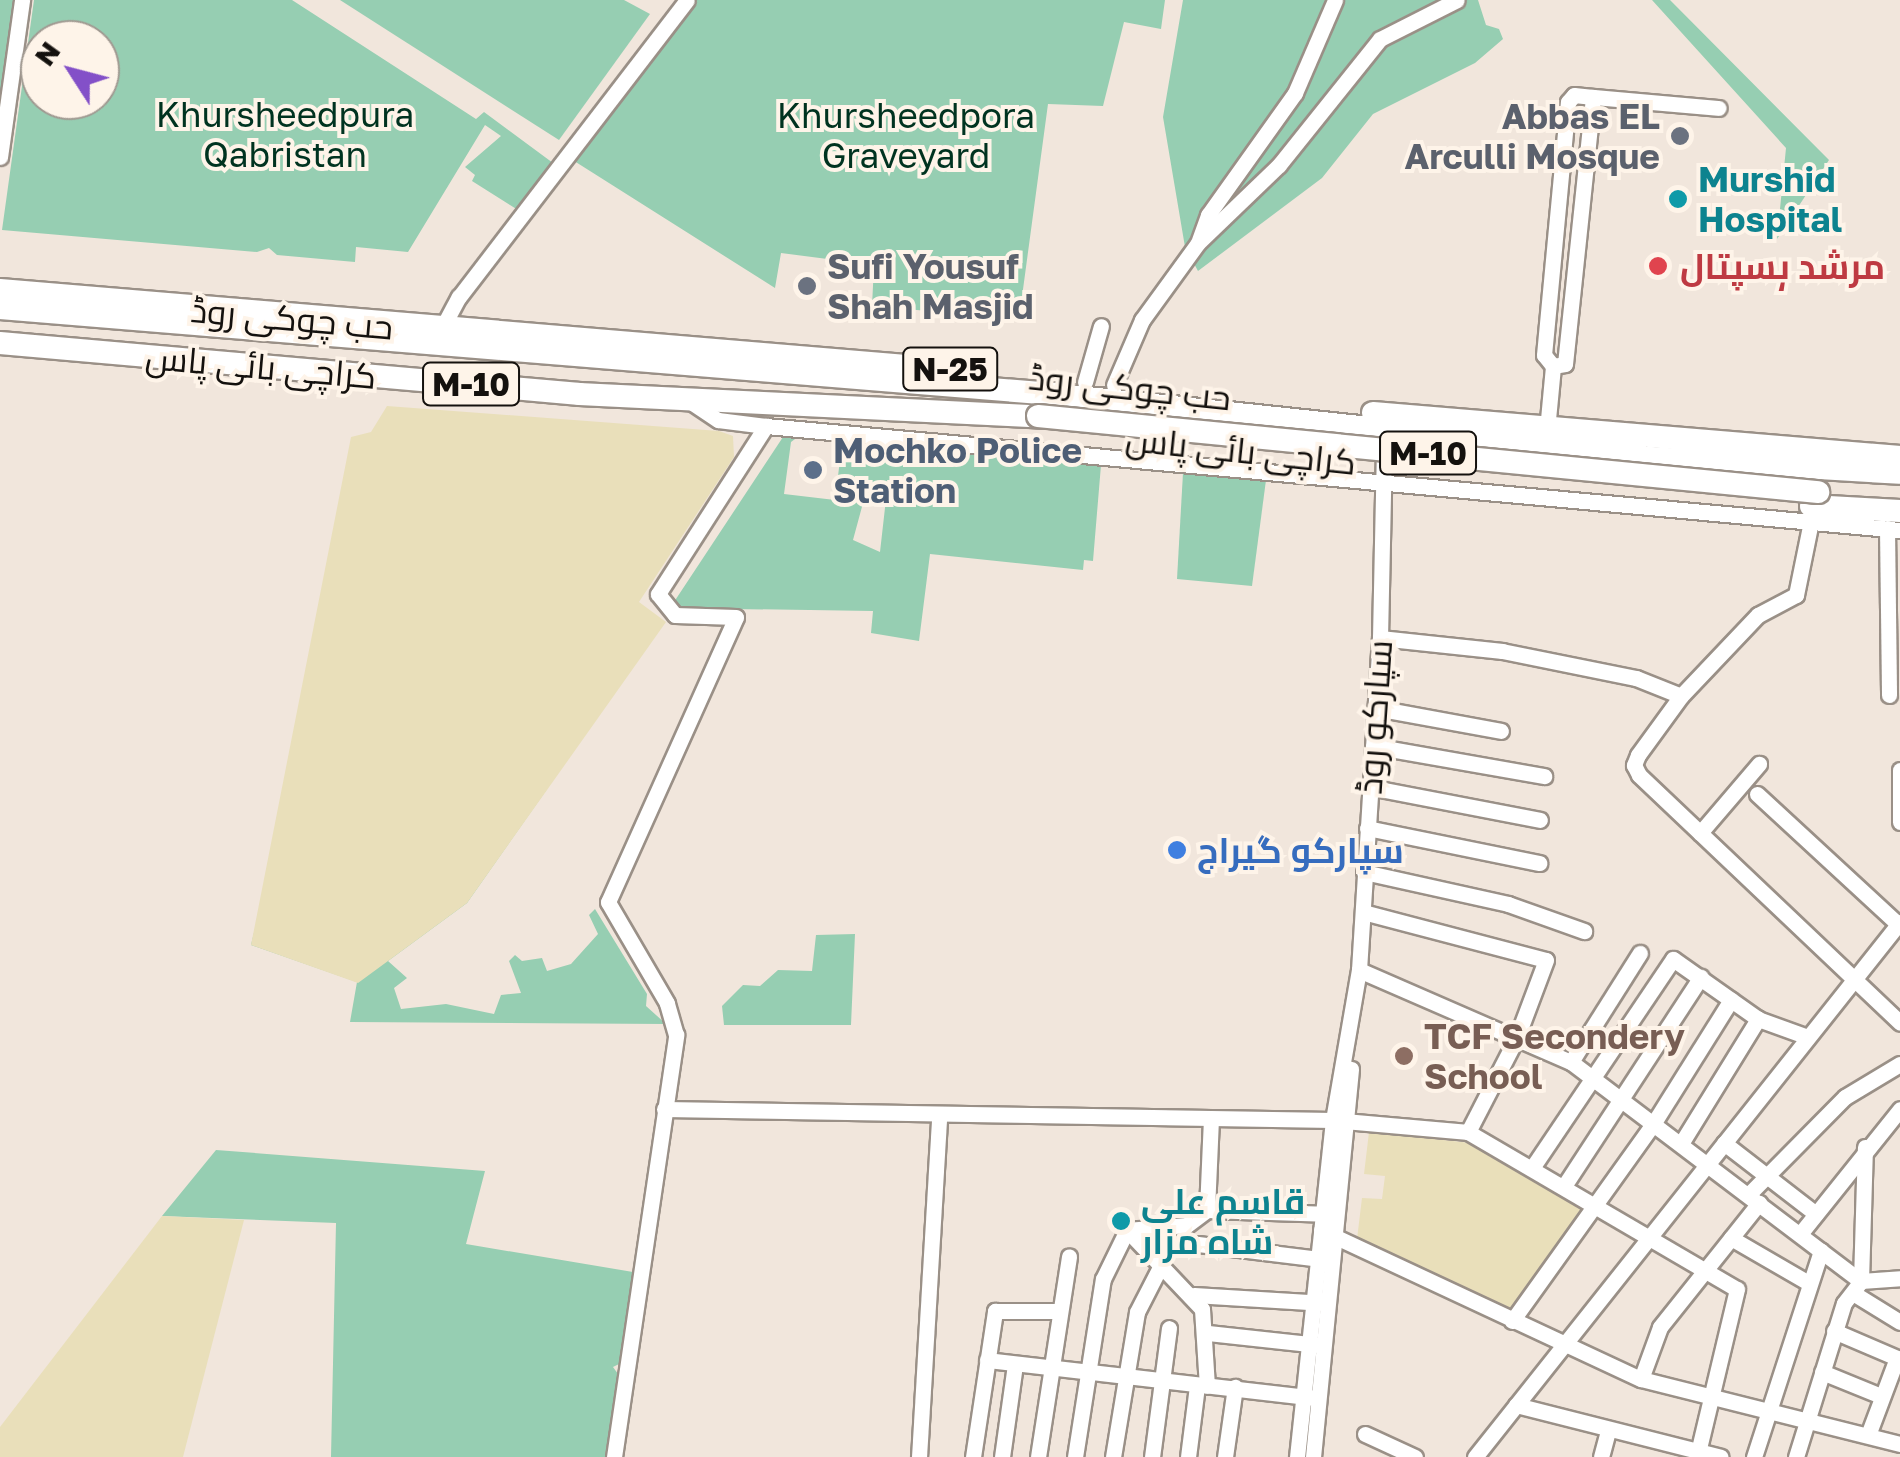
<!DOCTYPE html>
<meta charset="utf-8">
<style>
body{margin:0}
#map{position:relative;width:1900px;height:1457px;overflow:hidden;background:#f1e6dc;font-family:"Golos Text",Cairo,sans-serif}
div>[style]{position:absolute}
.green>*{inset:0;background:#96ceb2}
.sand>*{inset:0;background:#e9dfba}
.roads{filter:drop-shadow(2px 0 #9a9087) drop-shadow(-2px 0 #9a9087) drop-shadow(0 2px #9a9087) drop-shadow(0 -2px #9a9087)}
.minor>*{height:15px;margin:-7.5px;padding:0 7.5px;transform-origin:7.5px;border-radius:7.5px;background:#fff}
.highway>*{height:22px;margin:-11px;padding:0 11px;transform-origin:11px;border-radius:11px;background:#fff}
.bridges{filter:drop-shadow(2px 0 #9a9087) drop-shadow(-2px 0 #9a9087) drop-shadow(0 2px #9a9087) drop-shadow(0 -2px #9a9087)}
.highway-bridge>*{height:22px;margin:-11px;padding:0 11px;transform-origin:11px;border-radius:11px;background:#fff}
.dots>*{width:28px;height:28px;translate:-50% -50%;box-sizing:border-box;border:5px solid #fef4e9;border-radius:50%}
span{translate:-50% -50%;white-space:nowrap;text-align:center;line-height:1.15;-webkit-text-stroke:8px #fef4e9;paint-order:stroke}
.shield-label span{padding:2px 8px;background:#fef4e9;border:2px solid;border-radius:8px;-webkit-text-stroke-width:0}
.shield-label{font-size:32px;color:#14110e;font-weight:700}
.park-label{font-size:35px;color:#003320}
.worship-label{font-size:35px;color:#5b616d;font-weight:700}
.right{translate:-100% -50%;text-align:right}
.left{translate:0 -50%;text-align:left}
.culture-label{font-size:35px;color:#0d838f;font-weight:700}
.health-label{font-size:35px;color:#be3a42;font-weight:700}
.street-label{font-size:35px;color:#14110e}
.service-label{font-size:35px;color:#4e5e75;font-weight:700}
.shop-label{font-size:35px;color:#366cbe;font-weight:700}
.education-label{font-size:35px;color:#785e54;font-weight:700}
.north{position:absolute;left:20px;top:20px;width:100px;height:100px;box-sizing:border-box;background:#fef4e9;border:2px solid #a09991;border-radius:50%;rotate:306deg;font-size:28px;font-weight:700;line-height:40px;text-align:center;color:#14110e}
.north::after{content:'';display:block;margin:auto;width:35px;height:45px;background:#8350c8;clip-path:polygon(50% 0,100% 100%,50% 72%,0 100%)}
</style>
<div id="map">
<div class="green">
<i style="clip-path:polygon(0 0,14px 0,0 103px)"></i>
<i style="clip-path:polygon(evenodd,34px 0,292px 0,476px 119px,484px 112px,553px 163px,518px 210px,472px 181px,475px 175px,465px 167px,501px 136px,485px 125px,408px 252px,356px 247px,355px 262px,277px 255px,269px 248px,257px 252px,2px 230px,34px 0,40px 40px,100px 40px,100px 100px,40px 100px,40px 40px)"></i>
<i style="clip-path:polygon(340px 0,624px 0,650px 14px,559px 140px)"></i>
<i style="clip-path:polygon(696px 0,1165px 0,1161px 29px,1124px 22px,1103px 106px,1048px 104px,1019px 319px,872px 306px,874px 265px,781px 253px,775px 288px,571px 159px)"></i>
<i style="clip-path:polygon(1183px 0,1478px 0,1486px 25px,1499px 29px,1503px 39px,1475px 63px,1373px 114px,1322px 178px,1198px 271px,1185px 247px,1163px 117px)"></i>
<i style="clip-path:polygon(1652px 0,1670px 0,1829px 160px,1777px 239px,1786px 148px)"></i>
<i style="clip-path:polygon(evenodd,799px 436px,791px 442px,784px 494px,835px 500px,843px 436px,1101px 465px,1093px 561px,1084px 560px,1083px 570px,930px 554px,919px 641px,871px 633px,873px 611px,670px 608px,783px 437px,799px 436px,879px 499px,886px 499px,880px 552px,853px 540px,863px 503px,878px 505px,879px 499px)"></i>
<i style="clip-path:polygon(1194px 468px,1266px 480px,1252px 586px,1177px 579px,1183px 473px)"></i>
<i style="clip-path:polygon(547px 789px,467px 903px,388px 961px,407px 978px,394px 988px,401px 1009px,446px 1004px,494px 1014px,501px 995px,521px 993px,509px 961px,515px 955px,522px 961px,542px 958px,547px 971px,571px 964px,598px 934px,589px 915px,595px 909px,647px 994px,646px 1006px,666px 1024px,350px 1022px,357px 982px,251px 945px,279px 830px)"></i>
<i style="clip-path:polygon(855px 934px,851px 1025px,724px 1025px,722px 1006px,743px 985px,760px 986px,778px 970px,812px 971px,816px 935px)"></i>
<i style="clip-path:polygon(216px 1150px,485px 1171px,466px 1244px,633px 1272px,619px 1364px,613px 1367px,618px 1374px,605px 1457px,331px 1457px,336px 1223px,162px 1216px)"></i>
</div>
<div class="sand">
<i style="clip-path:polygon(387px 406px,719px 431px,733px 436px,734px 457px,639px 602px,666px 622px,467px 903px,358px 983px,251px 945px,351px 437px,371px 432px)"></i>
<i style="clip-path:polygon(1369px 1132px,1471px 1143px,1587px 1213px,1512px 1317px,1357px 1239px,1362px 1198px,1382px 1199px,1385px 1176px,1364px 1174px)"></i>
<i style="clip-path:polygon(162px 1216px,244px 1220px,183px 1457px,0 1457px,0 1427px)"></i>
</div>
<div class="roads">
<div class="minor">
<i style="left:0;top:157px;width:159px;rotate:-82deg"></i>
<i style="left:1199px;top:240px;width:27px;rotate:-70deg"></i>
<i style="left:1208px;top:215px;width:150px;rotate:-54.5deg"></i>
<i style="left:1295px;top:93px;width:101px;rotate:-66.7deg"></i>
<i style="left:440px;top:332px;width:40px;rotate:-62deg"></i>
<i style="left:459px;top:297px;width:374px;rotate:-52.5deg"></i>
<i style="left:1553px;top:366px;width:14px;rotate:-129deg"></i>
<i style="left:1544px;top:355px;width:254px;rotate:-84.6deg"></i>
<i style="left:1568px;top:102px;width:9px;rotate:-49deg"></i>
<i style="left:1574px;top:95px;width:19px;rotate:6deg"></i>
<i style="left:1085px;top:382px;width:58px;rotate:-74.1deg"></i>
<i style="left:1114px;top:385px;width:71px;rotate:-66.7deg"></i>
<i style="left:1142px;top:320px;width:95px;rotate:-54deg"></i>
<i style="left:1198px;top:243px;width:112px;rotate:-43.9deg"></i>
<i style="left:1279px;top:165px;width:161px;rotate:-51.3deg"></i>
<i style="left:1380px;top:39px;width:86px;rotate:-26.9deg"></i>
<i style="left:688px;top:400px;width:36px;rotate:34deg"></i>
<i style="left:718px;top:420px;width:48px;rotate:7.1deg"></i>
<i style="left:766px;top:426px;width:1139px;rotate:5.24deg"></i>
<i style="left:1547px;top:430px;width:64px;rotate:-84.6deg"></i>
<i style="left:1553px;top:366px;width:12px;rotate:-9deg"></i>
<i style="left:1565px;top:364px;width:268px;rotate:-84deg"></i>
<i style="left:1593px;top:97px;width:126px;rotate:5deg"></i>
<i style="left:1887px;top:528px;width:167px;rotate:89.3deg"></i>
<i style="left:1380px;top:638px;width:123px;rotate:6.1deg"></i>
<i style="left:1502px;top:651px;width:137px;rotate:11.4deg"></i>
<i style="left:1636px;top:678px;width:48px;rotate:21.8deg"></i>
<i style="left:1681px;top:696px;width:73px;rotate:126.1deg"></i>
<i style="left:1638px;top:755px;width:11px;rotate:112deg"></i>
<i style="left:1634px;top:765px;width:11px;rotate:63deg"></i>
<i style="left:1639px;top:775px;width:360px;rotate:43.5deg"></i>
<i style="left:1681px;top:696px;width:112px;rotate:-46.5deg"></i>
<i style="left:1758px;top:615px;width:43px;rotate:-27.8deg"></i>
<i style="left:1796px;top:595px;width:76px;rotate:-78.5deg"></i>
<i style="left:1376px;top:708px;width:127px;rotate:10.4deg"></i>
<i style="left:1373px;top:746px;width:174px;rotate:10deg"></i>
<i style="left:1900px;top:770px;width:52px;rotate:90deg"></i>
<i style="left:1369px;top:787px;width:174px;rotate:10.9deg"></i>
<i style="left:1757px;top:794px;width:195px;rotate:42.7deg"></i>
<i style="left:1367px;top:828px;width:176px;rotate:11.5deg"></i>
<i style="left:1700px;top:833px;width:91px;rotate:-49.5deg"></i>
<i style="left:1364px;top:872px;width:148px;rotate:12.5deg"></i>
<i style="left:1508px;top:904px;width:81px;rotate:19.6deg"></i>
<i style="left:1363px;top:912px;width:189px;rotate:14.7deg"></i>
<i style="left:1546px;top:960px;width:82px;rotate:110.6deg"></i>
<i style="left:1517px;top:1037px;width:107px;rotate:117.3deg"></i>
<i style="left:1359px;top:970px;width:231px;rotate:23.5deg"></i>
<i style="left:1571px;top:1062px;width:363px;rotate:37.1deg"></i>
<i style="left:1861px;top:1281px;width:134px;rotate:-88.3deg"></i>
<i style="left:1571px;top:1062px;width:129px;rotate:-57.7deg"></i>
<i style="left:664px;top:1109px;width:669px;rotate:0.94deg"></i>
<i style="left:1333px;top:1120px;width:136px;rotate:5.1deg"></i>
<i style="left:1468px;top:1132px;width:311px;rotate:30.3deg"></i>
<i style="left:1737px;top:1289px;width:173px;rotate:103.4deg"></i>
<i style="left:1682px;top:1142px;width:145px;rotate:-58.3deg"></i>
<i style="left:1724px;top:1143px;width:116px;rotate:37.7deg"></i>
<i style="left:1532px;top:1168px;width:252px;rotate:-56deg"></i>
<i style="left:1673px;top:959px;width:104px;rotate:35.2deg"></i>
<i style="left:1758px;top:1019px;width:53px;rotate:19.8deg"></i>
<i style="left:1564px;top:1186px;width:250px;rotate:-56.8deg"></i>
<i style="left:1749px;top:1194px;width:136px;rotate:-45.3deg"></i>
<i style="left:1845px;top:1097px;width:64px;rotate:-31deg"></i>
<i style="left:1207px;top:1210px;width:91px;rotate:-87.5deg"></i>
<i style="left:1127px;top:1230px;width:60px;rotate:-4.8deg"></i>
<i style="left:1187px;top:1225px;width:25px;rotate:-37deg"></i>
<i style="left:1207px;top:1210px;width:125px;rotate:1.8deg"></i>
<i style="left:1127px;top:1230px;width:109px;rotate:46.5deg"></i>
<i style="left:1202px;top:1309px;width:77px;rotate:86.3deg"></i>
<i style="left:1321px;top:1230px;width:353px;rotate:25deg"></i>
<i style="left:1641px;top:1379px;width:267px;rotate:14.1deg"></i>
<i style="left:1800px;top:1234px;width:160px;rotate:-51.3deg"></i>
<i style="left:1731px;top:1238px;width:88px;rotate:30.1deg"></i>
<i style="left:1198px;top:1244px;width:132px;rotate:7deg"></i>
<i style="left:1853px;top:1293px;width:55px;rotate:31.7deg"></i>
<i style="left:1194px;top:1295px;width:131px;rotate:3.5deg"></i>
<i style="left:1512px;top:1321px;width:246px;rotate:-54.4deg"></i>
<i style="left:1655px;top:1121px;width:143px;rotate:-57.9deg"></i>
<i style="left:1834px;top:1331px;width:69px;rotate:23.2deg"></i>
<i style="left:1897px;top:1358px;width:82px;rotate:110.6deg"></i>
<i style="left:1208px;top:1333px;width:111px;rotate:6.2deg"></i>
<i style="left:987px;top:1360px;width:330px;rotate:6.6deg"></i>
<i style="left:1822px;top:1372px;width:64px;rotate:22.1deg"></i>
<i style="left:1641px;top:1379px;width:55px;rotate:-69.9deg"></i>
<i style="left:1660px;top:1327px;width:159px;rotate:-51.4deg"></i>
<i style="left:1516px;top:1405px;width:211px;rotate:14.2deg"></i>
<i style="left:1365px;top:1434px;width:55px;rotate:24.7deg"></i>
<i style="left:614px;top:1457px;width:427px;rotate:-81.6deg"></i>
<i style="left:676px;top:1035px;width:33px;rotate:-106deg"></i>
<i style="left:667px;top:1003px;width:117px;rotate:-120.3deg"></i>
<i style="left:608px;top:902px;width:312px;rotate:-65.8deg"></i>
<i style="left:736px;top:617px;width:61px;rotate:-178.1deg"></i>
<i style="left:675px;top:615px;width:27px;rotate:-129deg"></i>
<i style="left:658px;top:594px;width:200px;rotate:-57.3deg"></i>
<i style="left:919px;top:1457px;width:342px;rotate:-86.6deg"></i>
<i style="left:973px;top:1457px;width:148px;rotate:-81.4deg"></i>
<i style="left:995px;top:1311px;width:65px"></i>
<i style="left:1002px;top:1457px;width:93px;rotate:-82deg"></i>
<i style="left:1038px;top:1457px;width:203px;rotate:-81.2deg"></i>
<i style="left:1075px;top:1457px;width:180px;rotate:-81.1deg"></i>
<i style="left:1103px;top:1279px;width:55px;rotate:-63.9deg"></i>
<i style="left:1113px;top:1457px;width:147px;rotate:-80.6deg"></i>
<i style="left:1137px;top:1312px;width:53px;rotate:-62.9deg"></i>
<i style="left:1152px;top:1457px;width:130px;rotate:-82.5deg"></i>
<i style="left:1188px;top:1457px;width:72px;rotate:-82.8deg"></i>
<i style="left:1225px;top:1457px;width:71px;rotate:-81.9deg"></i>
<i style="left:1297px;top:1457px;width:339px;rotate:-83.9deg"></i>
<i style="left:1333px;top:1120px;width:152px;rotate:-80.2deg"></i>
<i style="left:1359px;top:970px;width:333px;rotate:-86.4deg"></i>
<i style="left:1380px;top:638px;width:195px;rotate:-88.8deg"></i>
<i style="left:1313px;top:1457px;width:390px;rotate:-84.4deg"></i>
<i style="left:1475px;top:1457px;width:683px;rotate:-51.54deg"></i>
<i style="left:1601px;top:1457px;width:28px;rotate:-75deg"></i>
<i style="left:1754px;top:1457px;width:217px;rotate:-72deg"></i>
<i style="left:1796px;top:1457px;width:161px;rotate:-72.7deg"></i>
<i style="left:1844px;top:1303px;width:28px;rotate:-52deg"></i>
<i style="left:1861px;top:1281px;width:39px;rotate:-4deg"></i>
</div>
<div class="highway">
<i style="left:0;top:290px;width:981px;rotate:4.79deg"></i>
<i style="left:0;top:308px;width:1044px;rotate:4.67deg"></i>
<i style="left:1041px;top:393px;width:612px;rotate:6.09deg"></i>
<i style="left:1650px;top:458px;width:250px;rotate:3.4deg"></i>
<i style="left:0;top:343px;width:582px;rotate:5.03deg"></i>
<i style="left:580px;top:394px;width:459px;rotate:2.8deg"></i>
<i style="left:1373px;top:413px;width:529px;rotate:4.77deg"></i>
<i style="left:1811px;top:506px;width:89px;rotate:3.2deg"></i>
</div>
</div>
<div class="bridges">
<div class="highway-bridge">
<i style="left:1038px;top:416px;width:784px;rotate:5.57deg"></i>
</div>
</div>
<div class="dots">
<i style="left:1680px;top:136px;background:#6b7280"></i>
<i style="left:1678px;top:199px;background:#0f9aa8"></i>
<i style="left:1658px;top:266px;background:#e0444e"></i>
<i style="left:807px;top:286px;background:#6b7280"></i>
<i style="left:813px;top:470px;background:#5c6f8a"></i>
<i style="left:1177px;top:850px;background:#3f7fe0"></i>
<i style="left:1404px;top:1056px;background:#8d6e63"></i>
<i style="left:1121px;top:1221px;background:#0f9aa8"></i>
</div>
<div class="shield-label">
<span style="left:950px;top:369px">N-25</span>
<span style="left:471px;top:384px">M-10</span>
<span style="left:1428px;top:453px">M-10</span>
</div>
<div class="park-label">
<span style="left:285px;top:134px">Khursheedpura<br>Qabristan</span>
<span style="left:906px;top:135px">Khursheedpora<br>Graveyard</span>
</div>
<div class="worship-label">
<span class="right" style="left:1660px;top:136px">Abbas EL<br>Arculli Mosque</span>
<span class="left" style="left:827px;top:286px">Sufi Yousuf<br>Shah Masjid</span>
</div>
<div class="culture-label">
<span class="left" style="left:1698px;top:199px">Murshid<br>Hospital</span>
<span class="left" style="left:1141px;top:1221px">قاسم علی<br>شاہ مزار</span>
</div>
<div class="health-label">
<span class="left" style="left:1680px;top:266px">مرشد ہسپتال</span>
</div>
<div class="street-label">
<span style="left:292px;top:318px;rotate:5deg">حب چوکی روڈ</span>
<span style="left:261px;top:366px;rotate:5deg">کراچی بائی پاس</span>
<span style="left:1130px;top:387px;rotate:6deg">حب چوکی روڈ</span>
<span style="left:1241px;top:450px;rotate:6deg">کراچی بائی پاس</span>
<span style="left:1374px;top:717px;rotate:-86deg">سپارکو روڈ</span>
</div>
<div class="service-label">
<span class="left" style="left:833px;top:470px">Mochko Police<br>Station</span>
</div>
<div class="shop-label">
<span class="left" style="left:1197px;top:850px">سپارکو گیراج</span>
</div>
<div class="education-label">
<span class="left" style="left:1424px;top:1056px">TCF Secondery<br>School</span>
</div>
<div class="north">N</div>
</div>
